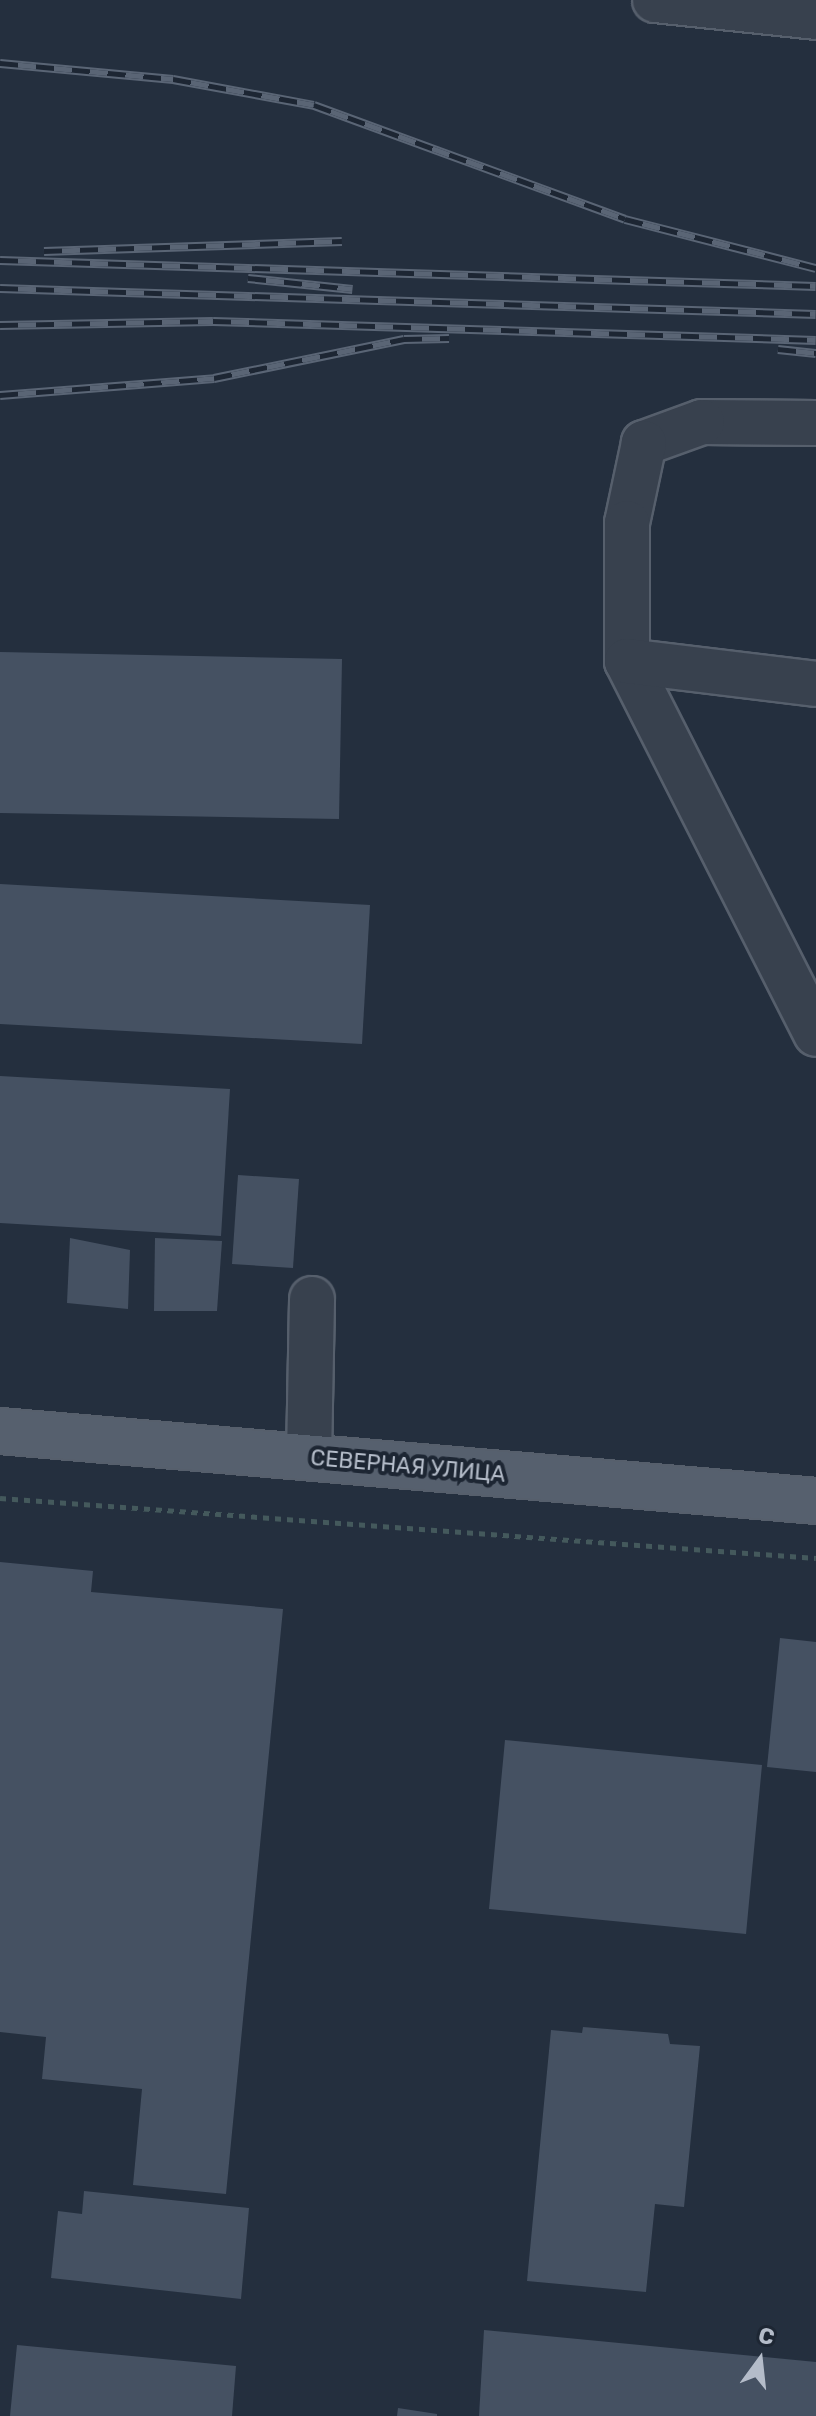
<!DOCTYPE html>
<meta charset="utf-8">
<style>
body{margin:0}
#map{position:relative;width:816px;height:2416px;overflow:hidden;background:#242f3e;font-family:Rubik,sans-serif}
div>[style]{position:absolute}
.building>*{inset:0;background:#455162}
.path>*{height:5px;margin-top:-2.5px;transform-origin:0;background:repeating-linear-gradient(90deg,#44595c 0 6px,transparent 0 12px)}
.roads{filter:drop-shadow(2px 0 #565f6c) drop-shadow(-2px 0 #565f6c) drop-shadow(0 2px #565f6c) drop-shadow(0 -2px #565f6c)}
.minor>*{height:44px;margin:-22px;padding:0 22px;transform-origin:22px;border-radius:22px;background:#38414e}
.major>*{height:44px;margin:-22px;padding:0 22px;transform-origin:22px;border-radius:22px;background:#56606e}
.rail>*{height:9px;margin-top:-4.5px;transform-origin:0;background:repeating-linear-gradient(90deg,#1d2633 0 18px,#5a6575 0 36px);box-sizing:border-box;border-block:2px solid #5a6575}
span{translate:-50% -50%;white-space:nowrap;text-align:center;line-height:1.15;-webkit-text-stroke:8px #1d2633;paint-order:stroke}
.street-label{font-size:22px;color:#b4bcc9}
.north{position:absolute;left:720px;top:2320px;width:80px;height:80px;-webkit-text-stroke:6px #1d2633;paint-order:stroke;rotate:15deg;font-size:22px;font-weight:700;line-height:32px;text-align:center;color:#b4bcc9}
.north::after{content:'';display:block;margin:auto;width:28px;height:36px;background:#b4bcc9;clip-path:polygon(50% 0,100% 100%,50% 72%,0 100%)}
</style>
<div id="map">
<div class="building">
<i style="clip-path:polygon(0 652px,342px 659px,339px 819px,0 813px)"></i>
<i style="clip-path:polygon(0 884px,370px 905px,362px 1044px,0 1024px)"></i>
<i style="clip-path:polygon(0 1076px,230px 1089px,221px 1236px,0 1223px)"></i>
<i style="clip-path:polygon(238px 1175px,299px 1179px,293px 1268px,232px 1264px)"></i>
<i style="clip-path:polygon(70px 1238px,130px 1250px,128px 1309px,67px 1303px)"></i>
<i style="clip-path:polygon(155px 1238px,222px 1241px,217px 1311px,154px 1311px)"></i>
<i style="clip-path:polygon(0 1562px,93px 1571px,91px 1592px,283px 1609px,226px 2194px,133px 2185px,142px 2089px,42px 2079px,46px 2037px,0 2032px)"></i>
<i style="clip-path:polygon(780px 1638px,816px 1642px,816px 1772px,767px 1767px)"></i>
<i style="clip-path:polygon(505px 1740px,762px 1765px,746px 1934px,489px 1909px)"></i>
<i style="clip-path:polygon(583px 2027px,668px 2034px,670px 2044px,700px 2046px,684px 2207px,655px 2204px,646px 2292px,527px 2281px,551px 2030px,582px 2033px)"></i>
<i style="clip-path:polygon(84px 2191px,249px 2208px,241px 2299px,51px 2278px,58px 2211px,82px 2214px)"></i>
<i style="clip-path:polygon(484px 2330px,816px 2362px,816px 2416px,479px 2416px)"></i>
<i style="clip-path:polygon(17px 2345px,236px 2366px,232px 2416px,10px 2416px)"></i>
<i style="clip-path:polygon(398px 2408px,437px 2414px,437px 2416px,397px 2416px)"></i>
</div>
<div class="path">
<i style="left:0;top:1498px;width:818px;rotate:4.21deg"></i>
</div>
<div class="roads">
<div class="minor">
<i style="left:655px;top:0;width:162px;rotate:6deg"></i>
<i style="left:816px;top:423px;width:114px;rotate:-179.5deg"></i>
<i style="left:702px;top:422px;width:62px;rotate:160.1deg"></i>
<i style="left:644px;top:443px;width:82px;rotate:102deg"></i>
<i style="left:627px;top:523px;width:138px;rotate:90deg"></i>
<i style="left:627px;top:661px;width:418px;rotate:63.1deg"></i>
<i style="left:627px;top:661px;width:190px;rotate:6.9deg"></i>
<i style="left:309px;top:1457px;width:158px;rotate:-88.9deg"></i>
</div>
<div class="major">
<i style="left:0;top:1431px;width:819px;rotate:4.9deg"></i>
</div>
</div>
<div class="rail">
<i style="left:0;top:63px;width:174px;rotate:5.3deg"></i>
<i style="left:173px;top:79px;width:143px;rotate:10.4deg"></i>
<i style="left:314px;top:105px;width:331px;rotate:20.1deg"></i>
<i style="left:625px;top:219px;width:197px;rotate:14.4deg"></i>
<i style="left:44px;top:251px;width:298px;rotate:-1.9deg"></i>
<i style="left:0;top:260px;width:816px;rotate:1.82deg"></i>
<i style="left:248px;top:278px;width:105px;rotate:6deg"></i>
<i style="left:0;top:288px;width:816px;rotate:1.82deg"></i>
<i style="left:0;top:325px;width:213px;rotate:-1.1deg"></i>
<i style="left:213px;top:321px;width:603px;rotate:1.8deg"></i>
<i style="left:778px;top:349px;width:38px;rotate:6deg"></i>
<i style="left:0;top:395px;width:215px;rotate:-4.5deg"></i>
<i style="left:214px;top:378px;width:194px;rotate:-11.6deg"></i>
<i style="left:404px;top:339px;width:45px;rotate:-1.3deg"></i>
</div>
<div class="street-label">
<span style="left:408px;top:1466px;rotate:5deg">СЕВЕРНАЯ УЛИЦА</span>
</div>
<div class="north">С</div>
</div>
